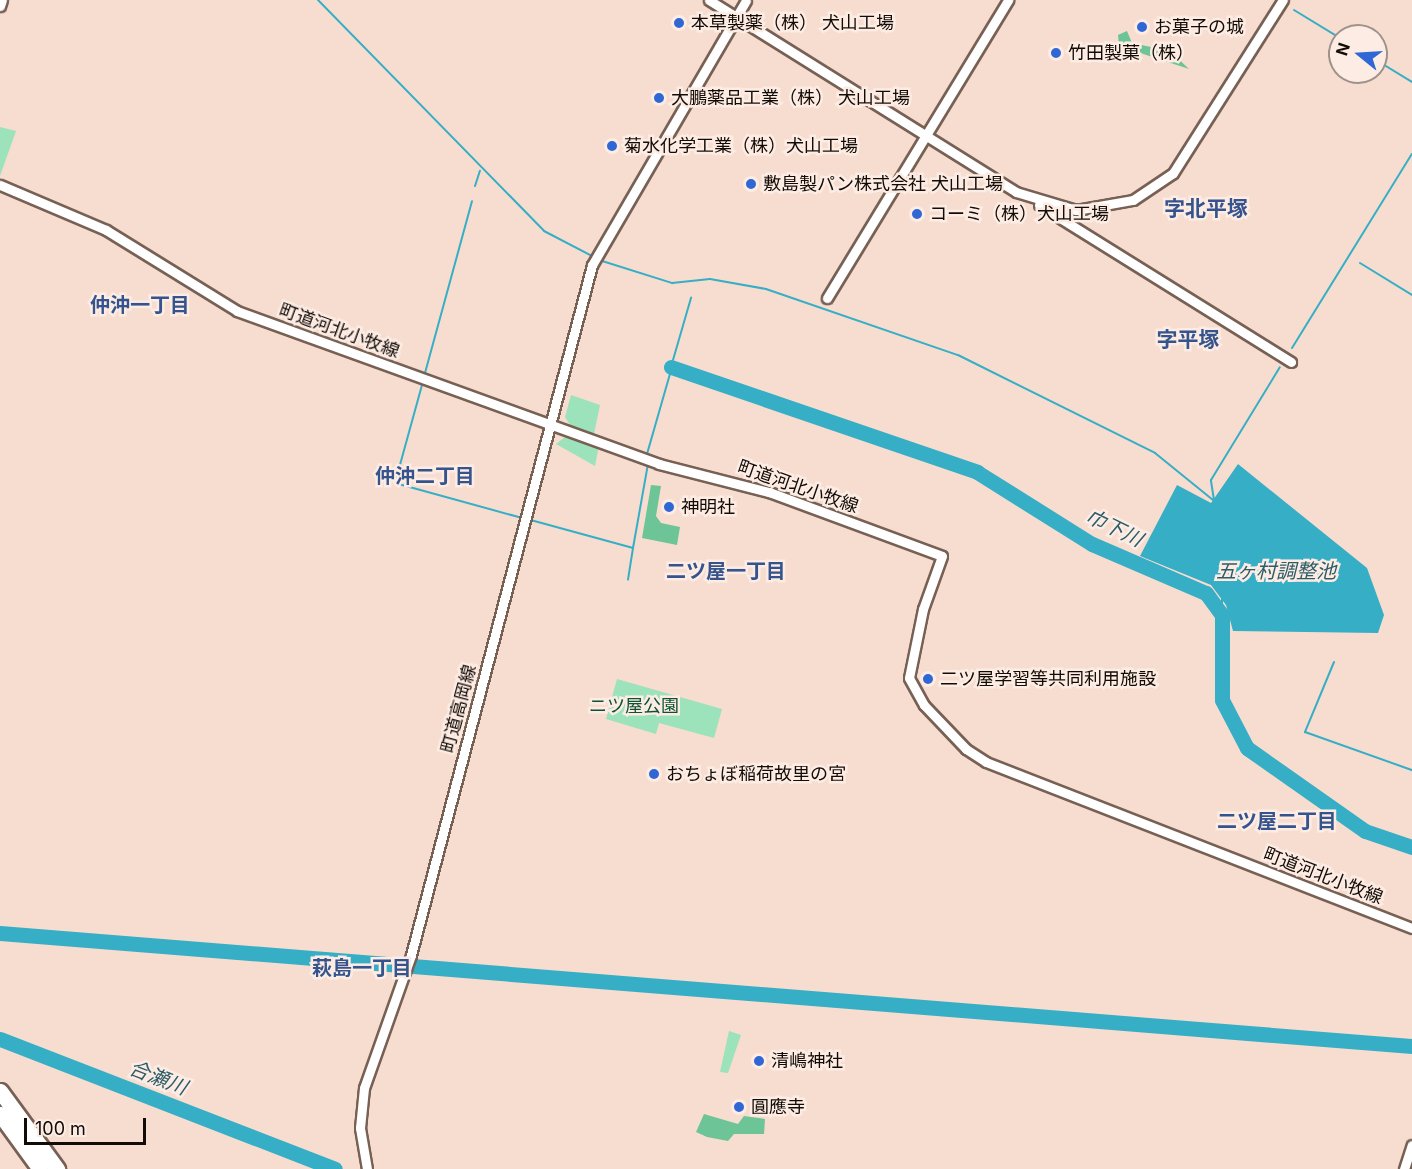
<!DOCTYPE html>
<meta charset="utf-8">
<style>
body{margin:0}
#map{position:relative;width:1412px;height:1169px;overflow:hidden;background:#f7ddcf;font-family:Inter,"Noto Sans JP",sans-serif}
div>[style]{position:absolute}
.green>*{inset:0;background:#9ce2bb}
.forest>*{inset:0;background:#6dc496}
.water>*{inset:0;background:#36aec6}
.stream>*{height:2px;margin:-1px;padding:0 1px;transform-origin:1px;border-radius:1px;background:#36aec6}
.river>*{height:15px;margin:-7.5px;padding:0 7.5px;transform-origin:7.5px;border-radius:7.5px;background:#36aec6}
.roads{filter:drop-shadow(2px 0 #776054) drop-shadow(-2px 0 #776054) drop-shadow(0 2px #776054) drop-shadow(0 -2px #776054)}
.minor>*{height:9px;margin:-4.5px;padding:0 4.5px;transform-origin:4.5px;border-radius:4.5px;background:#fff}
.highway>*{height:15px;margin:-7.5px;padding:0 7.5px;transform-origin:7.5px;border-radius:7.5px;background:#fff}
.dots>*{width:16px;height:16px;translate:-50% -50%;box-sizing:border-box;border:3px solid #fcece4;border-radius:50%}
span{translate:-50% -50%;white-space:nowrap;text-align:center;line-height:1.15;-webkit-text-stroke:5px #fcece4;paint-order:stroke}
.poi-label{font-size:18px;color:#130b06}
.left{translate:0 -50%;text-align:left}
.street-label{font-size:18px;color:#130b06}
.park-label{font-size:18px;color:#0d5235}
.neighbourhood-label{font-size:20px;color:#35538c;font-weight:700}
.water-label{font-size:20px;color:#2d5d68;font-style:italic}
.quarter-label{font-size:21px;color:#35538c;font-weight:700}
.north{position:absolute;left:1328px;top:24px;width:60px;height:60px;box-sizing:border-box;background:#fcece4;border:2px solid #9f928b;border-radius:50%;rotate:288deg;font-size:16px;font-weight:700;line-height:24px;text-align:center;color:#130b06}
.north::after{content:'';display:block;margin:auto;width:21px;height:27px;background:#2f67d5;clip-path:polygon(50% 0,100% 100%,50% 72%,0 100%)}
.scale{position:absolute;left:24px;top:1118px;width:122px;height:27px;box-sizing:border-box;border:3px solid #130b06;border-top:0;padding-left:8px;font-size:18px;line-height:21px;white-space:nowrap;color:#130b06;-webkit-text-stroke:4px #fcece4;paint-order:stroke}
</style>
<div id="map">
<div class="green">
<i style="clip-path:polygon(0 127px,16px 131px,0 176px)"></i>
<i style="clip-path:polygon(571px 395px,600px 405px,594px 434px,570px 425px,565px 417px)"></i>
<i style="clip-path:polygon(569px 434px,599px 445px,595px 466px,556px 444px)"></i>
<i style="clip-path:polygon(617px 679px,722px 709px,714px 738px,659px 723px,656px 734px,606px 719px)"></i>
<i style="clip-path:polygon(729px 1031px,741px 1035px,728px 1073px,720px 1072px)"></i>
</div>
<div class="forest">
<i style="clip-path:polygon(1127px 31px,1132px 43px,1170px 51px,1189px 69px,1119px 46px,1118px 35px)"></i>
<i style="clip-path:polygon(651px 485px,661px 486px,656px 516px,661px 523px,680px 527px,677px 545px,642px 538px)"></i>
<i style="clip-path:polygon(704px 1114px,738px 1124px,744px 1116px,765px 1119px,764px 1134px,734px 1134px,728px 1141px,707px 1137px,696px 1132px)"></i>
</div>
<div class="water">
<i style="clip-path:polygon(1238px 464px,1367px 568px,1384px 615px,1378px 633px,1233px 631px,1226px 605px,1211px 585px,1140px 556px,1177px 485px,1211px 503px)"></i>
</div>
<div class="stream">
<i style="left:318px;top:0;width:323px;rotate:45.6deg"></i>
<i style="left:544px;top:231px;width:56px;rotate:27.5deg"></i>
<i style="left:1294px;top:10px;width:54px;rotate:31.3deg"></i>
<i style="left:1376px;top:60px;width:42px;rotate:31.4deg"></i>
<i style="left:475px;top:186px;width:16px;rotate:-72deg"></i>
<i style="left:599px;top:260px;width:77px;rotate:17.5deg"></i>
<i style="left:672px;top:283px;width:38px;rotate:-6deg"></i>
<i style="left:710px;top:279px;width:57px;rotate:10.1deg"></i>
<i style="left:766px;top:289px;width:203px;rotate:19deg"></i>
<i style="left:958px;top:355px;width:220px;rotate:26.4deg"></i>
<i style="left:1155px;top:453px;width:75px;rotate:39deg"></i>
<i style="left:1360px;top:263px;width:61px;rotate:31.6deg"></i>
<i style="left:1292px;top:348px;width:228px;rotate:-58.3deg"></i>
<i style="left:673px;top:360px;width:65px;rotate:-73.8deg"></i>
<i style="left:671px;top:370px;width:3px;rotate:-90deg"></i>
<i style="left:425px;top:373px;width:178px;rotate:-74.7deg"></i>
<i style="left:422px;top:385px;width:102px;rotate:105.4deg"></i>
<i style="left:395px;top:483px;width:132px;rotate:15.4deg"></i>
<i style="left:647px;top:454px;width:83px;rotate:-74deg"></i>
<i style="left:1214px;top:500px;width:20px;rotate:-99deg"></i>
<i style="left:1211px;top:480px;width:132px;rotate:-58.6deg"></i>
<i style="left:527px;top:519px;width:110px;rotate:15.3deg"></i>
<i style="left:633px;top:548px;width:32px;rotate:99deg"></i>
<i style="left:633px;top:548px;width:85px;rotate:-79.9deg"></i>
<i style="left:1222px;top:615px;width:17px;rotate:-90deg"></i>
<i style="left:1334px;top:662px;width:76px;rotate:112.5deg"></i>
<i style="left:1305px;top:732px;width:114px;rotate:19.6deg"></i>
</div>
<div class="river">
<i style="left:671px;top:367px;width:324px;rotate:18.9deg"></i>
<i style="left:977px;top:472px;width:136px;rotate:32.1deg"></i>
<i style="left:1092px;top:544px;width:124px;rotate:23.3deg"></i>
<i style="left:1206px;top:593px;width:27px;rotate:54deg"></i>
<i style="left:1222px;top:615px;width:85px;rotate:90deg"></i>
<i style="left:1222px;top:700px;width:54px;rotate:62.5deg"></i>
<i style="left:1247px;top:748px;width:144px;rotate:35.1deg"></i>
<i style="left:1365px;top:831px;width:50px;rotate:18.8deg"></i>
<i style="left:0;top:933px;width:1417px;rotate:4.58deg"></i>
<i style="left:0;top:1039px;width:359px;rotate:21.2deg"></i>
</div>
<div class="roads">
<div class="minor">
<i style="left:709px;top:0;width:362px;rotate:32deg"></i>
<i style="left:1016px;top:192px;width:63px;rotate:16.7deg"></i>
<i style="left:1076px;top:210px;width:58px;rotate:-10deg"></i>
<i style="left:1133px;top:200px;width:48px;rotate:-34deg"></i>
<i style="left:1173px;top:173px;width:205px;rotate:-57.6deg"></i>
<i style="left:0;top:6px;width:6px;rotate:-72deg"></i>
<i style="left:0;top:185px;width:115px;rotate:23deg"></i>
<i style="left:106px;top:230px;width:154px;rotate:31.7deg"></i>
<i style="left:237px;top:311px;width:449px;rotate:19.9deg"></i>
<i style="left:659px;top:464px;width:114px;rotate:14.3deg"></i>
<i style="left:769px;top:492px;width:184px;rotate:20.3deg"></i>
<i style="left:942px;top:556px;width:56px;rotate:109.7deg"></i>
<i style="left:923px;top:609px;width:70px;rotate:101.5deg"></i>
<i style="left:909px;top:678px;width:31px;rotate:61deg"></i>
<i style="left:924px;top:705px;width:61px;rotate:46.3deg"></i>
<i style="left:966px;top:749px;width:24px;rotate:33deg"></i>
<i style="left:986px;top:762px;width:457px;rotate:21.3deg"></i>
<i style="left:1039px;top:205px;width:297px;rotate:31.9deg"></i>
<i style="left:827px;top:298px;width:349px;rotate:-58.7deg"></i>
<i style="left:367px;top:1169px;width:42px;rotate:-99.7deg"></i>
<i style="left:360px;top:1128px;width:40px;rotate:-84.3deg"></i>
<i style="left:364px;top:1088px;width:141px;rotate:-70.5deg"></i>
<i style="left:411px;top:955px;width:713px;rotate:-75.3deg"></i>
<i style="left:592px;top:265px;width:306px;rotate:-59.8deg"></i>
<i style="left:1404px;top:1169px;width:25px;rotate:-72deg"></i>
</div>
<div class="highway">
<i style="left:0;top:1091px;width:97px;rotate:53.8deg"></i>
<i style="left:0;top:1114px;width:68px;rotate:54deg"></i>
</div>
</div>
<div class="dots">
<i style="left:679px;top:23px;background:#2f67d5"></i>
<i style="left:1142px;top:27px;background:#2f67d5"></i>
<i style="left:1056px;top:53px;background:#2f67d5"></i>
<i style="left:659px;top:98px;background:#2f67d5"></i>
<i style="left:612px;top:146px;background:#2f67d5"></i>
<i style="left:751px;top:184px;background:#2f67d5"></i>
<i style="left:917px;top:214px;background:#2f67d5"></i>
<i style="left:669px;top:507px;background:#2f67d5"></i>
<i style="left:928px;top:679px;background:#2f67d5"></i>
<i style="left:654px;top:774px;background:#2f67d5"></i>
<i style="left:759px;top:1061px;background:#2f67d5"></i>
<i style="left:739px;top:1107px;background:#2f67d5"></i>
</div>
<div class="poi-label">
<span class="left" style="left:691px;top:23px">本草製薬（株） 犬山工場</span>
<span class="left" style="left:1154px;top:27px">お菓子の城</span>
<span class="left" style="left:1068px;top:53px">竹田製菓（株）</span>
<span class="left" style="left:671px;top:98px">大鵬薬品工業（株） 犬山工場</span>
<span class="left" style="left:624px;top:146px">菊水化学工業（株）犬山工場</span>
<span class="left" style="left:763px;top:184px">敷島製パン株式会社 犬山工場</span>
<span class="left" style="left:929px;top:214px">コーミ（株）犬山工場</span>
<span class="left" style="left:681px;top:507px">神明社</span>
<span class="left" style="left:940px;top:679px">二ツ屋学習等共同利用施設</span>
<span class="left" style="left:666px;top:774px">おちょぼ稲荷故里の宮</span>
<span class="left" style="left:771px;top:1061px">清嶋神社</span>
<span class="left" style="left:751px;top:1107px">圓應寺</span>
</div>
<div class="street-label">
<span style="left:339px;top:331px;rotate:20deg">町道河北小牧線</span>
<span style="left:798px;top:487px;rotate:19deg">町道河北小牧線</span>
<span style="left:459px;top:709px;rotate:-75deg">町道高岡線</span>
<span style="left:1323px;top:876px;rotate:21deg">町道河北小牧線</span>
</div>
<div class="park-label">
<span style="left:634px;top:706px">ニツ屋公園</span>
</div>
<div class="neighbourhood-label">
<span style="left:140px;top:305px">仲沖一丁目</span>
<span style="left:425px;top:476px">仲沖二丁目</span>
<span style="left:726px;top:571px">二ツ屋一丁目</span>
<span style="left:1277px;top:821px">二ツ屋二丁目</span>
<span style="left:362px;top:968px">萩島一丁目</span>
</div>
<div class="water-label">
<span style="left:1114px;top:528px;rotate:26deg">巾下川</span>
<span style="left:1276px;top:571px">五ヶ村調整池</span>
<span style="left:158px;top:1078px;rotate:21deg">合瀬川</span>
</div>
<div class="quarter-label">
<span style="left:1206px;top:209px">字北平塚</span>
<span style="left:1188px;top:340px">字平塚</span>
</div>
<div class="north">N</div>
<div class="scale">100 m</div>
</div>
